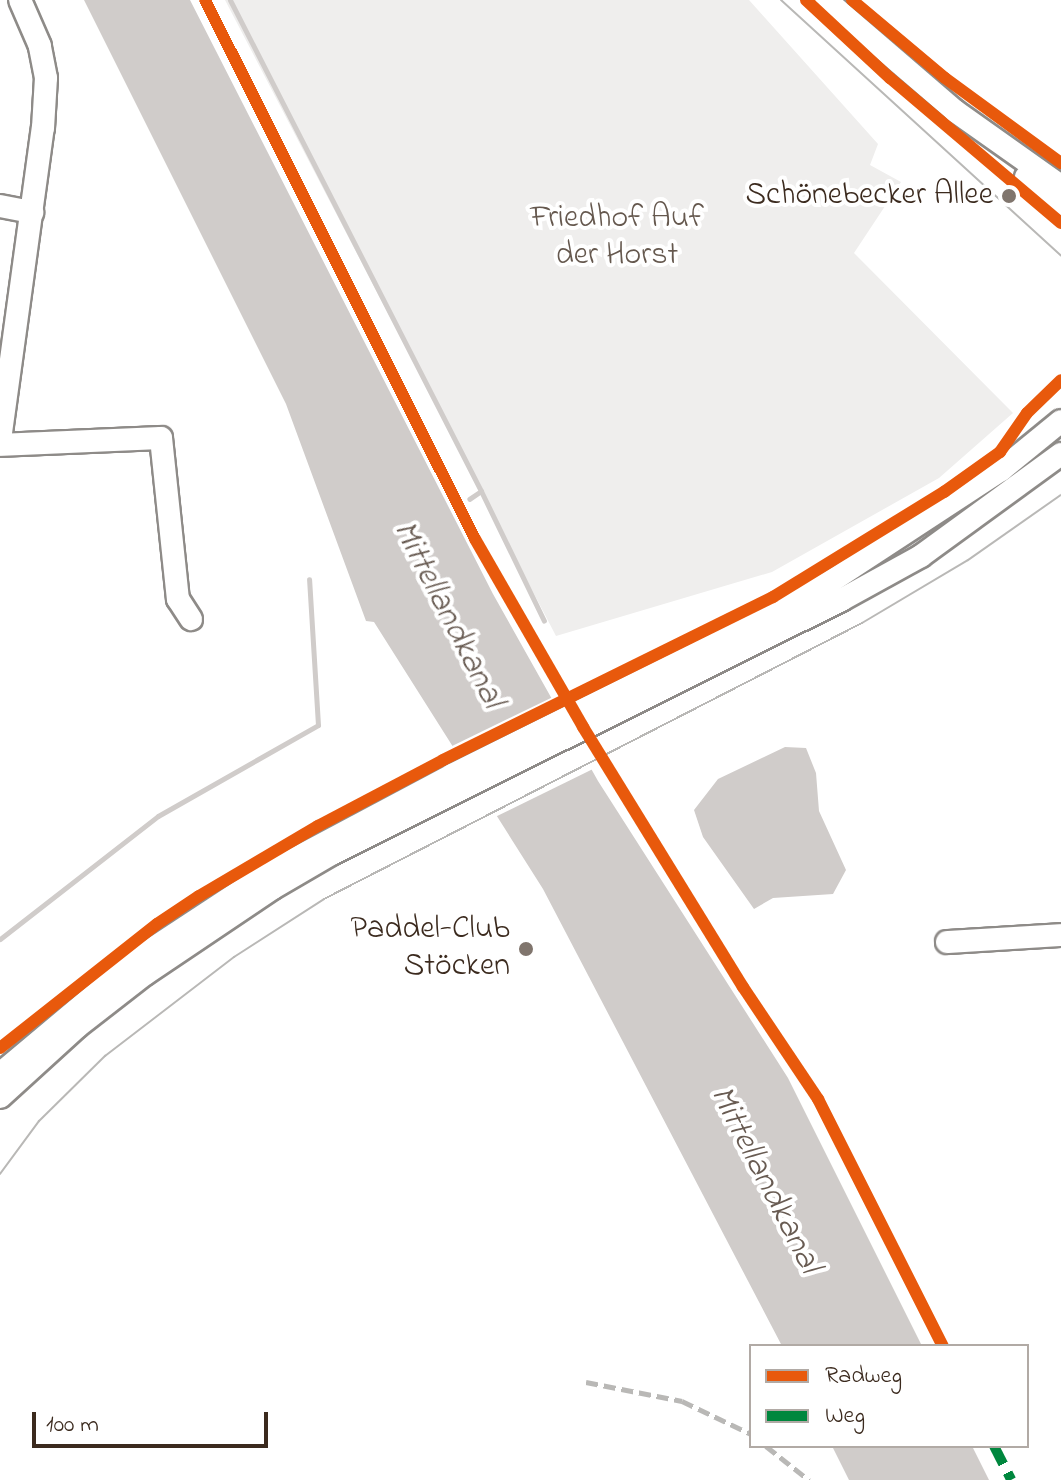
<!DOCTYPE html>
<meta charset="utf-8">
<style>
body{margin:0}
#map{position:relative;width:1061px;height:1480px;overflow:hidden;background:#fff;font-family:"Indie Flower",sans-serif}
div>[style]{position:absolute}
.green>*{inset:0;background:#efeeed}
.water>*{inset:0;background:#d0ccca}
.pier>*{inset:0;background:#fff}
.stream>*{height:5px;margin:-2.5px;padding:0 2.5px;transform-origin:2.5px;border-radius:2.5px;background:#d0ccca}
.roads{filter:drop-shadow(2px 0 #8e8b88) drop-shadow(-2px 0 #8e8b88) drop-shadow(0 2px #8e8b88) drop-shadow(0 -2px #8e8b88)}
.minor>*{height:22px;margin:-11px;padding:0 11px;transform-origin:11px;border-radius:11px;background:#fff}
.tram>*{height:2px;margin:-1px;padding:0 1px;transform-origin:1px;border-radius:1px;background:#b9b8b6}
.rail>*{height:5px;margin-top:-2.5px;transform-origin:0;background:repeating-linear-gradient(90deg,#b9b8b6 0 12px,transparent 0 18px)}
.quiet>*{height:10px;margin-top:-5px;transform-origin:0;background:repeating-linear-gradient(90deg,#00873e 0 20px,transparent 0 30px)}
.cycleway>*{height:12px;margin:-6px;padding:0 6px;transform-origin:6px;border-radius:6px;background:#e8590c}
.dots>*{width:22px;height:22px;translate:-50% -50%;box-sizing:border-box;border:4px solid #fff;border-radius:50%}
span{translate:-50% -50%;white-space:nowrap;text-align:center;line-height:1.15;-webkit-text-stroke:8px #fff;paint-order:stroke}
.poi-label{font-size:32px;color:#3b2a1e}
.right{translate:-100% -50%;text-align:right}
.park-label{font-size:32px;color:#65584e}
.water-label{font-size:34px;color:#685b52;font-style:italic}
.legend{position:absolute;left:749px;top:1344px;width:280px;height:104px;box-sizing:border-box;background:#fff;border:2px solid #b1aaa5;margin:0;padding:10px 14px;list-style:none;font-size:24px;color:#3b2a1e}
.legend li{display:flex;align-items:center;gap:16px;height:40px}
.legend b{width:40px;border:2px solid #b1aaa5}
.scale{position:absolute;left:32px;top:1412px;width:236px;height:36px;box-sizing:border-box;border:4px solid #3b2a1e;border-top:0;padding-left:10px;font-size:24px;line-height:28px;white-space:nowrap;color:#3b2a1e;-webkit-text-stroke:6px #fff;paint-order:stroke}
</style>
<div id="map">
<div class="green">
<i style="clip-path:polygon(225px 0,749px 0,878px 144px,870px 165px,901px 182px,854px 253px,1013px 413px,939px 478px,772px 572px,556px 636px)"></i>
</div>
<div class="water">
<i style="clip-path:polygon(84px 0,190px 0,493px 594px,598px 781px,788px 1078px,922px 1346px,782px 1346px,543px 889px,374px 622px,366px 621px,286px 404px)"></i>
<i style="clip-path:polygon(785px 747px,806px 748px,816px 773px,819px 811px,846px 870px,833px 894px,773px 898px,754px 909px,703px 837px,694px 810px,718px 779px)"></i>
<i style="clip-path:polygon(832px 1446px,972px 1446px,989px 1480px,849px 1480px)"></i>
</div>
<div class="pier">
<i style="clip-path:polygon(555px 696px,595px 768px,493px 818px,448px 748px)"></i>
</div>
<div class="stream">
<i style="left:230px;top:0;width:551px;rotate:62.92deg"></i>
<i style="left:481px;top:491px;width:14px;rotate:146deg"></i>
<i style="left:481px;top:491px;width:144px;rotate:64.1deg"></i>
<i style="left:0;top:939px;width:200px;rotate:-37.9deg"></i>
<i style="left:158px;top:816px;width:184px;rotate:-29.6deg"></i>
<i style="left:318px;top:725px;width:146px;rotate:-93.5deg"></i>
</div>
<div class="roads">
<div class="minor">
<i style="left:826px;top:0;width:170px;rotate:40.7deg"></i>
<i style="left:955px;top:111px;width:130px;rotate:35.3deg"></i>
<i style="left:1026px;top:177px;width:47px;rotate:41.5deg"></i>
<i style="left:0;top:206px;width:33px;rotate:11deg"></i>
<i style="left:0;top:440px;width:315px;rotate:-82.2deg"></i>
<i style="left:43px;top:128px;width:50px;rotate:-86.6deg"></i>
<i style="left:46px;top:78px;width:33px;rotate:-101deg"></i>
<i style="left:40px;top:46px;width:50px;rotate:-113.5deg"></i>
<i style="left:0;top:445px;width:161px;rotate:-2.5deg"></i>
<i style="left:161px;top:438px;width:162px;rotate:84deg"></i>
<i style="left:178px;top:599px;width:24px;rotate:57deg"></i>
<i style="left:947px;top:942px;width:114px;rotate:-3.5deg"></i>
<i style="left:0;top:1074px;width:179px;rotate:-40deg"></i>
<i style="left:137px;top:959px;width:157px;rotate:-33.3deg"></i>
<i style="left:268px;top:873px;width:208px;rotate:-28deg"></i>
<i style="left:452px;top:775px;width:336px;rotate:-26.5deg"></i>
<i style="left:753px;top:625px;width:92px;rotate:-29.4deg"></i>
<i style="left:833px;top:580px;width:201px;rotate:-33.2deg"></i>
<i style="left:1001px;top:470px;width:77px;rotate:-39.2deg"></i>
<i style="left:0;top:1097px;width:105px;rotate:-42.3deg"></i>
<i style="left:78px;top:1026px;width:85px;rotate:-37.8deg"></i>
<i style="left:145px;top:974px;width:154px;rotate:-33.9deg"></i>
<i style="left:273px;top:888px;width:69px;rotate:-30.3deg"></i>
<i style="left:333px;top:853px;width:568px;rotate:-26.47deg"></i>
<i style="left:841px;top:600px;width:91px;rotate:-28.8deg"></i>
<i style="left:921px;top:556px;width:173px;rotate:-36.1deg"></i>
</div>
</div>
<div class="tram">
<i style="left:781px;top:0;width:379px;rotate:42.4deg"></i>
<i style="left:0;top:1174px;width:66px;rotate:-53.7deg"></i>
<i style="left:39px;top:1121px;width:93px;rotate:-44.6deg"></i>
<i style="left:105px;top:1056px;width:163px;rotate:-37.5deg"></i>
<i style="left:234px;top:957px;width:107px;rotate:-32.8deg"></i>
<i style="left:324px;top:899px;width:605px;rotate:-27.16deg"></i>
<i style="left:862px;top:623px;width:123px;rotate:-30.7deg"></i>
<i style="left:968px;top:560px;width:113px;rotate:-35deg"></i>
</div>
<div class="rail">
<i style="left:586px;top:1382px;width:98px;rotate:11.2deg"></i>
<i style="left:682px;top:1401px;width:76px;rotate:25.6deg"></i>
<i style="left:766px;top:1446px;width:55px;rotate:38.3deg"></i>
</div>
<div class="quiet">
<i style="left:994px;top:1446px;width:38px;rotate:63deg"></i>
</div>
<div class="cycleway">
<i style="left:205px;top:0;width:603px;rotate:63.39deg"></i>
<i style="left:475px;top:539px;width:217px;rotate:60.1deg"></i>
<i style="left:583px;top:727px;width:305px;rotate:58.4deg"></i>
<i style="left:743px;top:987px;width:135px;rotate:56.2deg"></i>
<i style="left:818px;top:1099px;width:277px;rotate:63.2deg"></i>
<i style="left:806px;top:0;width:115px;rotate:42.9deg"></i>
<i style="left:890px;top:78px;width:224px;rotate:40.3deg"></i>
<i style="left:852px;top:0;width:121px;rotate:40deg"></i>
<i style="left:945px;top:78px;width:144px;rotate:36.2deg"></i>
<i style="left:0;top:1048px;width:200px;rotate:-38.3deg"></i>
<i style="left:157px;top:924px;width:50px;rotate:-33.7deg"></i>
<i style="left:199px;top:896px;width:138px;rotate:-30.5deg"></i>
<i style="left:318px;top:826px;width:141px;rotate:-27.8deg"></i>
<i style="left:443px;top:760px;width:368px;rotate:-26.3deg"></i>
<i style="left:773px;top:597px;width:201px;rotate:-31.6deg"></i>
<i style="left:944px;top:492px;width:69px;rotate:-35.5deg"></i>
<i style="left:1000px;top:452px;width:47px;rotate:-55.3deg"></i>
<i style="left:1027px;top:413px;width:47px;rotate:-44.1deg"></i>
</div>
<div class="dots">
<i style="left:1009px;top:196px;background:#80756d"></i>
<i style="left:526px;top:949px;background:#80756d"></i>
</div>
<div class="poi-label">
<span class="right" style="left:993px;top:196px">Schönebecker Allee</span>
<span class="right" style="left:510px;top:949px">Paddel-Club<br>Stöcken</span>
</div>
<div class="park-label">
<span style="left:617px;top:238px">Friedhof Auf<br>der Horst</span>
</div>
<div class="water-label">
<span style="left:447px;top:615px;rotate:63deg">Mittellandkanal</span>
<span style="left:764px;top:1180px;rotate:63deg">Mittellandkanal</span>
</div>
<ul class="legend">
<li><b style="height:10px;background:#e8590c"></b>Radweg</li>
<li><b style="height:10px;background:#00873e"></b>Weg</li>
</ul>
<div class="scale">100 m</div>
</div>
